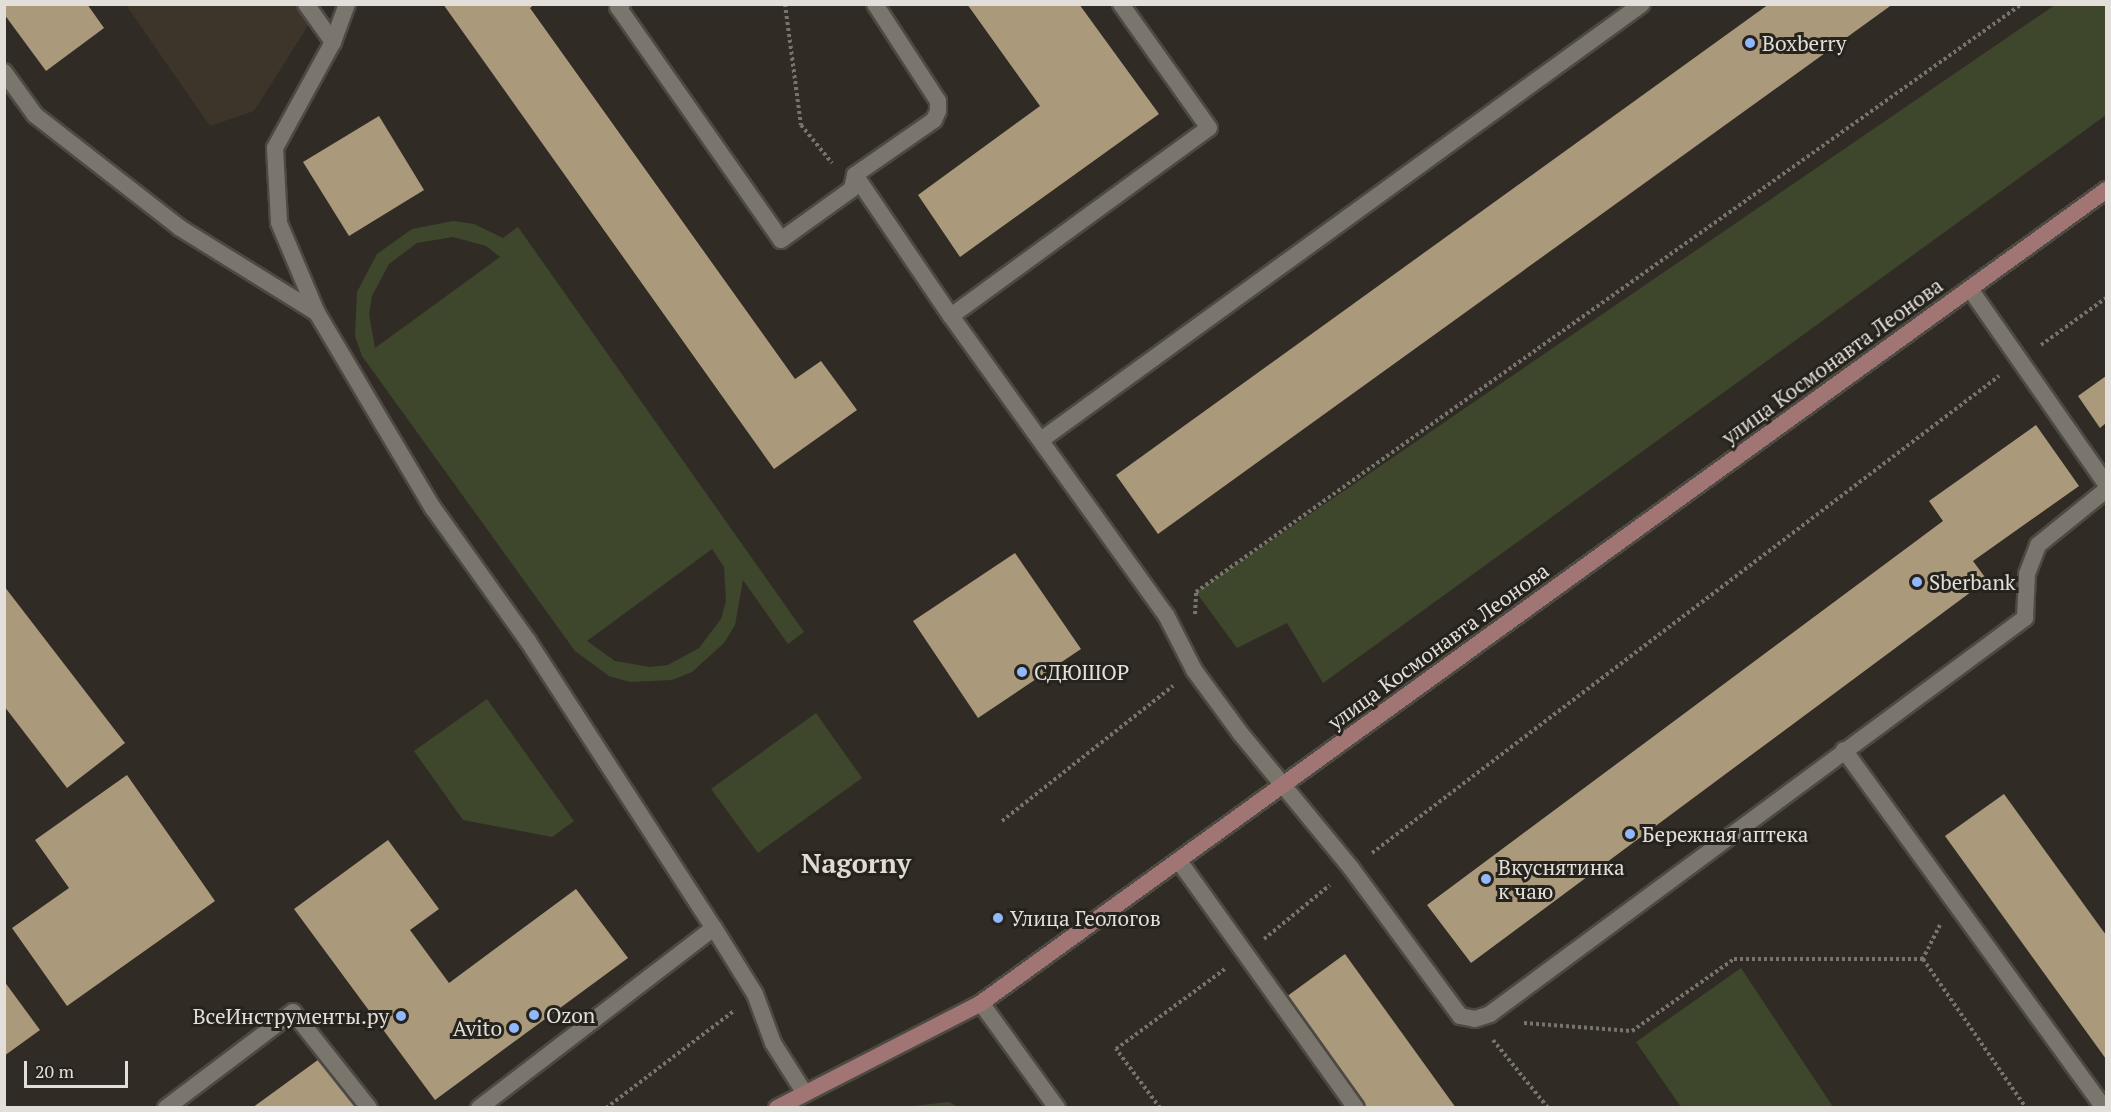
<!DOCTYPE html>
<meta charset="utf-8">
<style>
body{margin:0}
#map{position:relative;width:2111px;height:1112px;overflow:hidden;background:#302c25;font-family:"PT Serif",serif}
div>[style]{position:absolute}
.built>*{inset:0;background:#3d352a}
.green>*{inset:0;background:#3e472b}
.building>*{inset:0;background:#ab997c}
.path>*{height:4px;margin-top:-2px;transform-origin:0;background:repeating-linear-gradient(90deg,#77736d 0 3px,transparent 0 6px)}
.roads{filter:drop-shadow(2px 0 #4d4943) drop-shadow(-2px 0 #4d4943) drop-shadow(0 2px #4d4943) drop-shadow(0 -2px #4d4943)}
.service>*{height:16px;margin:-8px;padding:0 8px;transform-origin:8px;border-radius:8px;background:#7a756d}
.tertiary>*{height:16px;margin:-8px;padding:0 8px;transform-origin:8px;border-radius:8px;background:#7a756d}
.secondary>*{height:16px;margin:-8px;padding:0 8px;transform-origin:8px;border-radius:8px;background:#a07573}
.dots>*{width:16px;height:16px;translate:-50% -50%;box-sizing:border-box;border:3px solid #26221c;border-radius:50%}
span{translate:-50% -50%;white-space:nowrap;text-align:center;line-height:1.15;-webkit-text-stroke:6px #26221c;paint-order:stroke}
.poi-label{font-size:21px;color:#e2dfdb}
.left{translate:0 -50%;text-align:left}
.right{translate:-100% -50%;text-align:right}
.street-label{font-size:21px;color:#e2dfdb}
.district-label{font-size:27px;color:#e1dbd2;font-weight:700}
.frame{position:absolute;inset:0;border:6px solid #e2dfdb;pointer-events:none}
.scale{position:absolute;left:24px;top:1061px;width:104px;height:27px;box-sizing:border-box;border:3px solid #e2dfdb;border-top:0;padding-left:8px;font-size:18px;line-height:21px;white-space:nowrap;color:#e2dfdb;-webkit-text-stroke:4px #26221c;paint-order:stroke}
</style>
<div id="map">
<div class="built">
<i style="clip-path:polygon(126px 5px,321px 5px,254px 111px,210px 126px)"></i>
</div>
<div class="green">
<i style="clip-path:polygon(2055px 5px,2106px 5px,2106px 115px,1323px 683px,1287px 623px,1237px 648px,1196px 592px)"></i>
<i style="clip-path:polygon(evenodd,453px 221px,474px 224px,503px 238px,518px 227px,804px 632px,788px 644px,743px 580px,735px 625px,724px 643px,692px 672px,672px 680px,630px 682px,609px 676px,575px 651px,362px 356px,355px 336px,357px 292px,377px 254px,412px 229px,453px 221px,453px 237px,486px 246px,500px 257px,375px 348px,369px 314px,372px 296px,389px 264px,417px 243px,453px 237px,453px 221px,712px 549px,724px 567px,726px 601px,721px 619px,699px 648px,668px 665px,650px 667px,615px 661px,587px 641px,712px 549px)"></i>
<i style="clip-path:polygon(487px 699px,574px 821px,552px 837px,463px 820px,414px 751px)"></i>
<i style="clip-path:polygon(816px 713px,862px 778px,758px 853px,711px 789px)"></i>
<i style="clip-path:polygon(1741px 968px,1833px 1107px,1681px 1107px,1636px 1042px)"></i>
<i style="clip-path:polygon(949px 1102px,958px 1107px,904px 1107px)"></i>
</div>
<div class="building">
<i style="clip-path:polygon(4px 4px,87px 4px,104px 28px,46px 71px,4px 14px)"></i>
<i style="clip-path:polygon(443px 4px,535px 4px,530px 8px,795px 379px,821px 361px,857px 410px,774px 469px)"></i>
<i style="clip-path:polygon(967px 4px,1079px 4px,1159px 114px,960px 257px,918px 195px,1040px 106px)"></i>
<i style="clip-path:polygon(1769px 4px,1893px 4px,1158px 534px,1116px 475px)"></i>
<i style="clip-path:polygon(379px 116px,424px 190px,349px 236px,303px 162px)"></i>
<i style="clip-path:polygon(2106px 376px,2106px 423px,2100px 428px,2078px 396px)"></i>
<i style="clip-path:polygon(2036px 425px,2079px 486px,1973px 561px,1987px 580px,1471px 963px,1427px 905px,1943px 521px,1929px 501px)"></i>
<i style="clip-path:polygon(1015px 553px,1081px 649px,978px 718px,913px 621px)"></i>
<i style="clip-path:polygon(4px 586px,125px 743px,67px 788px,4px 706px)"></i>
<i style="clip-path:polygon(127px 775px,215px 901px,67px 1006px,12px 928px,69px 888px,35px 840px)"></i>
<i style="clip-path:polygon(2004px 794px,2106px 935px,2106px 1059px,1945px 836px)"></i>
<i style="clip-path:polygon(388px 840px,439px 909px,410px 930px,449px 983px,576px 889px,628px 958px,435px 1100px,294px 909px)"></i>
<i style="clip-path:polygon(1345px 954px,1456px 1108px,1366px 1108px,1286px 997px)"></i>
<i style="clip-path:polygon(4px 981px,40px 1030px,4px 1056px)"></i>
<i style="clip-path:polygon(322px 1057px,359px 1108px,252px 1108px)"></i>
</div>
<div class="path">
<i style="left:785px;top:4px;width:122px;rotate:82.5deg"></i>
<i style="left:801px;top:125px;width:49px;rotate:50.8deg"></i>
<i style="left:2041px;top:345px;width:80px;rotate:-35.9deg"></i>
<i style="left:1195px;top:614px;width:22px;rotate:-87deg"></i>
<i style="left:1196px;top:592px;width:1014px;rotate:-35.45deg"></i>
<i style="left:1002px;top:821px;width:218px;rotate:-38.3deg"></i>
<i style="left:1372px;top:853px;width:788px;rotate:-37.26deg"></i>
<i style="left:1940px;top:925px;width:38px;rotate:117deg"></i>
<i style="left:1923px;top:959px;width:181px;rotate:55.3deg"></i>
<i style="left:1264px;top:939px;width:85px;rotate:-39.3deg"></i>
<i style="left:1524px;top:1023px;width:108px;rotate:4.2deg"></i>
<i style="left:1632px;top:1031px;width:125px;rotate:-35.2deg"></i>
<i style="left:1734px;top:959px;width:189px"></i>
<i style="left:1493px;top:1040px;width:87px;rotate:51deg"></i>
<i style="left:606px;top:1108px;width:162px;rotate:-37.2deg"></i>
<i style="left:1160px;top:1108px;width:74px;rotate:-126.7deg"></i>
<i style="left:1116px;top:1049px;width:135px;rotate:-36.3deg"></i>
</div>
<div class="roads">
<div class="service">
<i style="left:306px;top:4px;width:47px;rotate:54.6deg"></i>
<i style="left:333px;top:42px;width:121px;rotate:118.7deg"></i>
<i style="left:275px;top:148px;width:75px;rotate:86.9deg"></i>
<i style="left:279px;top:223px;width:98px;rotate:67.1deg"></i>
<i style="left:317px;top:313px;width:227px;rotate:59.3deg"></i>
<i style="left:433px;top:508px;width:163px;rotate:54.5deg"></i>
<i style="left:528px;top:641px;width:342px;rotate:57.1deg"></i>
<i style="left:714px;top:928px;width:78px;rotate:58.2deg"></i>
<i style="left:755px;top:994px;width:52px;rotate:69.8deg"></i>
<i style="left:773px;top:1043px;width:58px;rotate:57.7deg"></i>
<i style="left:622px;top:4px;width:5px;rotate:143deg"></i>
<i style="left:618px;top:7px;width:284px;rotate:55deg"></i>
<i style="left:781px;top:240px;width:87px;rotate:-35.7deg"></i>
<i style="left:852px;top:189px;width:14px;rotate:-78deg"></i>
<i style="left:875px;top:4px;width:116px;rotate:57deg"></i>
<i style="left:938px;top:101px;width:10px;rotate:90deg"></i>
<i style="left:938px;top:111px;width:10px;rotate:114deg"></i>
<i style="left:934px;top:120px;width:96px;rotate:145.2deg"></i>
<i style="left:855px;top:175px;width:171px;rotate:55.8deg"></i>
<i style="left:951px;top:316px;width:368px;rotate:54.3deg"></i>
<i style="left:1166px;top:615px;width:62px;rotate:63deg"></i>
<i style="left:1194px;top:670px;width:79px;rotate:53.7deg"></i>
<i style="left:1241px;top:734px;width:173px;rotate:50.6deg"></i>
<i style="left:1351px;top:868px;width:184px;rotate:53.6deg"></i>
<i style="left:1460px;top:1016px;width:15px;rotate:11deg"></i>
<i style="left:1475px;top:1019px;width:16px;rotate:-18deg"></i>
<i style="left:1490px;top:1014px;width:666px;rotate:-36.51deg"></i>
<i style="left:2025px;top:618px;width:44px;rotate:-87.4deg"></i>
<i style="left:2027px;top:574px;width:31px;rotate:-69deg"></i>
<i style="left:2038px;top:545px;width:87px;rotate:-39deg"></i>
<i style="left:333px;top:42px;width:40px;rotate:-69.8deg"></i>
<i style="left:4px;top:72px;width:53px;rotate:54.2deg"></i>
<i style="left:35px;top:115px;width:184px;rotate:37.9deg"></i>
<i style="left:180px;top:228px;width:161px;rotate:31.8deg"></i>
<i style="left:1970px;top:289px;width:238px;rotate:55.1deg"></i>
<i style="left:951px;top:316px;width:319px;rotate:-36.1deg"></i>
<i style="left:1209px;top:128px;width:152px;rotate:-125.4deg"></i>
<i style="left:1041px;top:440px;width:742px;rotate:-35.96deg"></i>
<i style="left:1844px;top:750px;width:442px;rotate:54deg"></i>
<i style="left:1179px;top:861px;width:304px;rotate:54.4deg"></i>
<i style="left:166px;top:1108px;width:159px;rotate:-37.1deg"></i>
<i style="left:293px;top:1012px;width:122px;rotate:51.6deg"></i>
<i style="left:479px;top:1108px;width:296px;rotate:-37.5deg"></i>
</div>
<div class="tertiary">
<i style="left:981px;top:1003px;width:130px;rotate:54.1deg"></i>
</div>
<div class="secondary">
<i style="left:777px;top:1108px;width:229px;rotate:-27.2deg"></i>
<i style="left:981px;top:1003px;width:1388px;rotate:-35.85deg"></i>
</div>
</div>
<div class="dots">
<i style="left:1750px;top:43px;background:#91b8fd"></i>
<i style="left:1917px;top:582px;background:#91b8fd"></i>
<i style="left:1022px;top:672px;background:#91b8fd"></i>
<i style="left:1630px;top:834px;background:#91b8fd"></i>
<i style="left:1486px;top:879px;background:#91b8fd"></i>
<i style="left:998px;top:918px;background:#91b8fd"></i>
<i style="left:534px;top:1015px;background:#91b8fd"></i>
<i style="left:401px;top:1016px;background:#91b8fd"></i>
<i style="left:514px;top:1028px;background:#91b8fd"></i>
</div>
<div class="poi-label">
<span class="left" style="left:1762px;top:43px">Boxberry</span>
<span class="left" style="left:1929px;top:582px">Sberbank</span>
<span class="left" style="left:1034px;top:672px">СДЮШОР</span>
<span class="left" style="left:1642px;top:834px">Бережная аптека</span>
<span class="left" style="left:1498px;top:879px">Вкуснятинка<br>к чаю</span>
<span class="left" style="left:1010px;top:918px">Улица Геологов</span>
<span class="left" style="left:546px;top:1015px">Ozon</span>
<span class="right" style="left:389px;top:1016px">ВсеИнструменты.ру</span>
<span class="right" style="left:502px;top:1028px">Avito</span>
</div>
<div class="street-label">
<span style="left:1832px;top:361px;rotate:-36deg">улица Космонавта Леонова</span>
<span style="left:1438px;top:646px;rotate:-36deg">улица Космонавта Леонова</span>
</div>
<div class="district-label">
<span style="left:856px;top:864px">Nagorny</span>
</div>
<div class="frame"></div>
<div class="scale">20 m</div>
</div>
